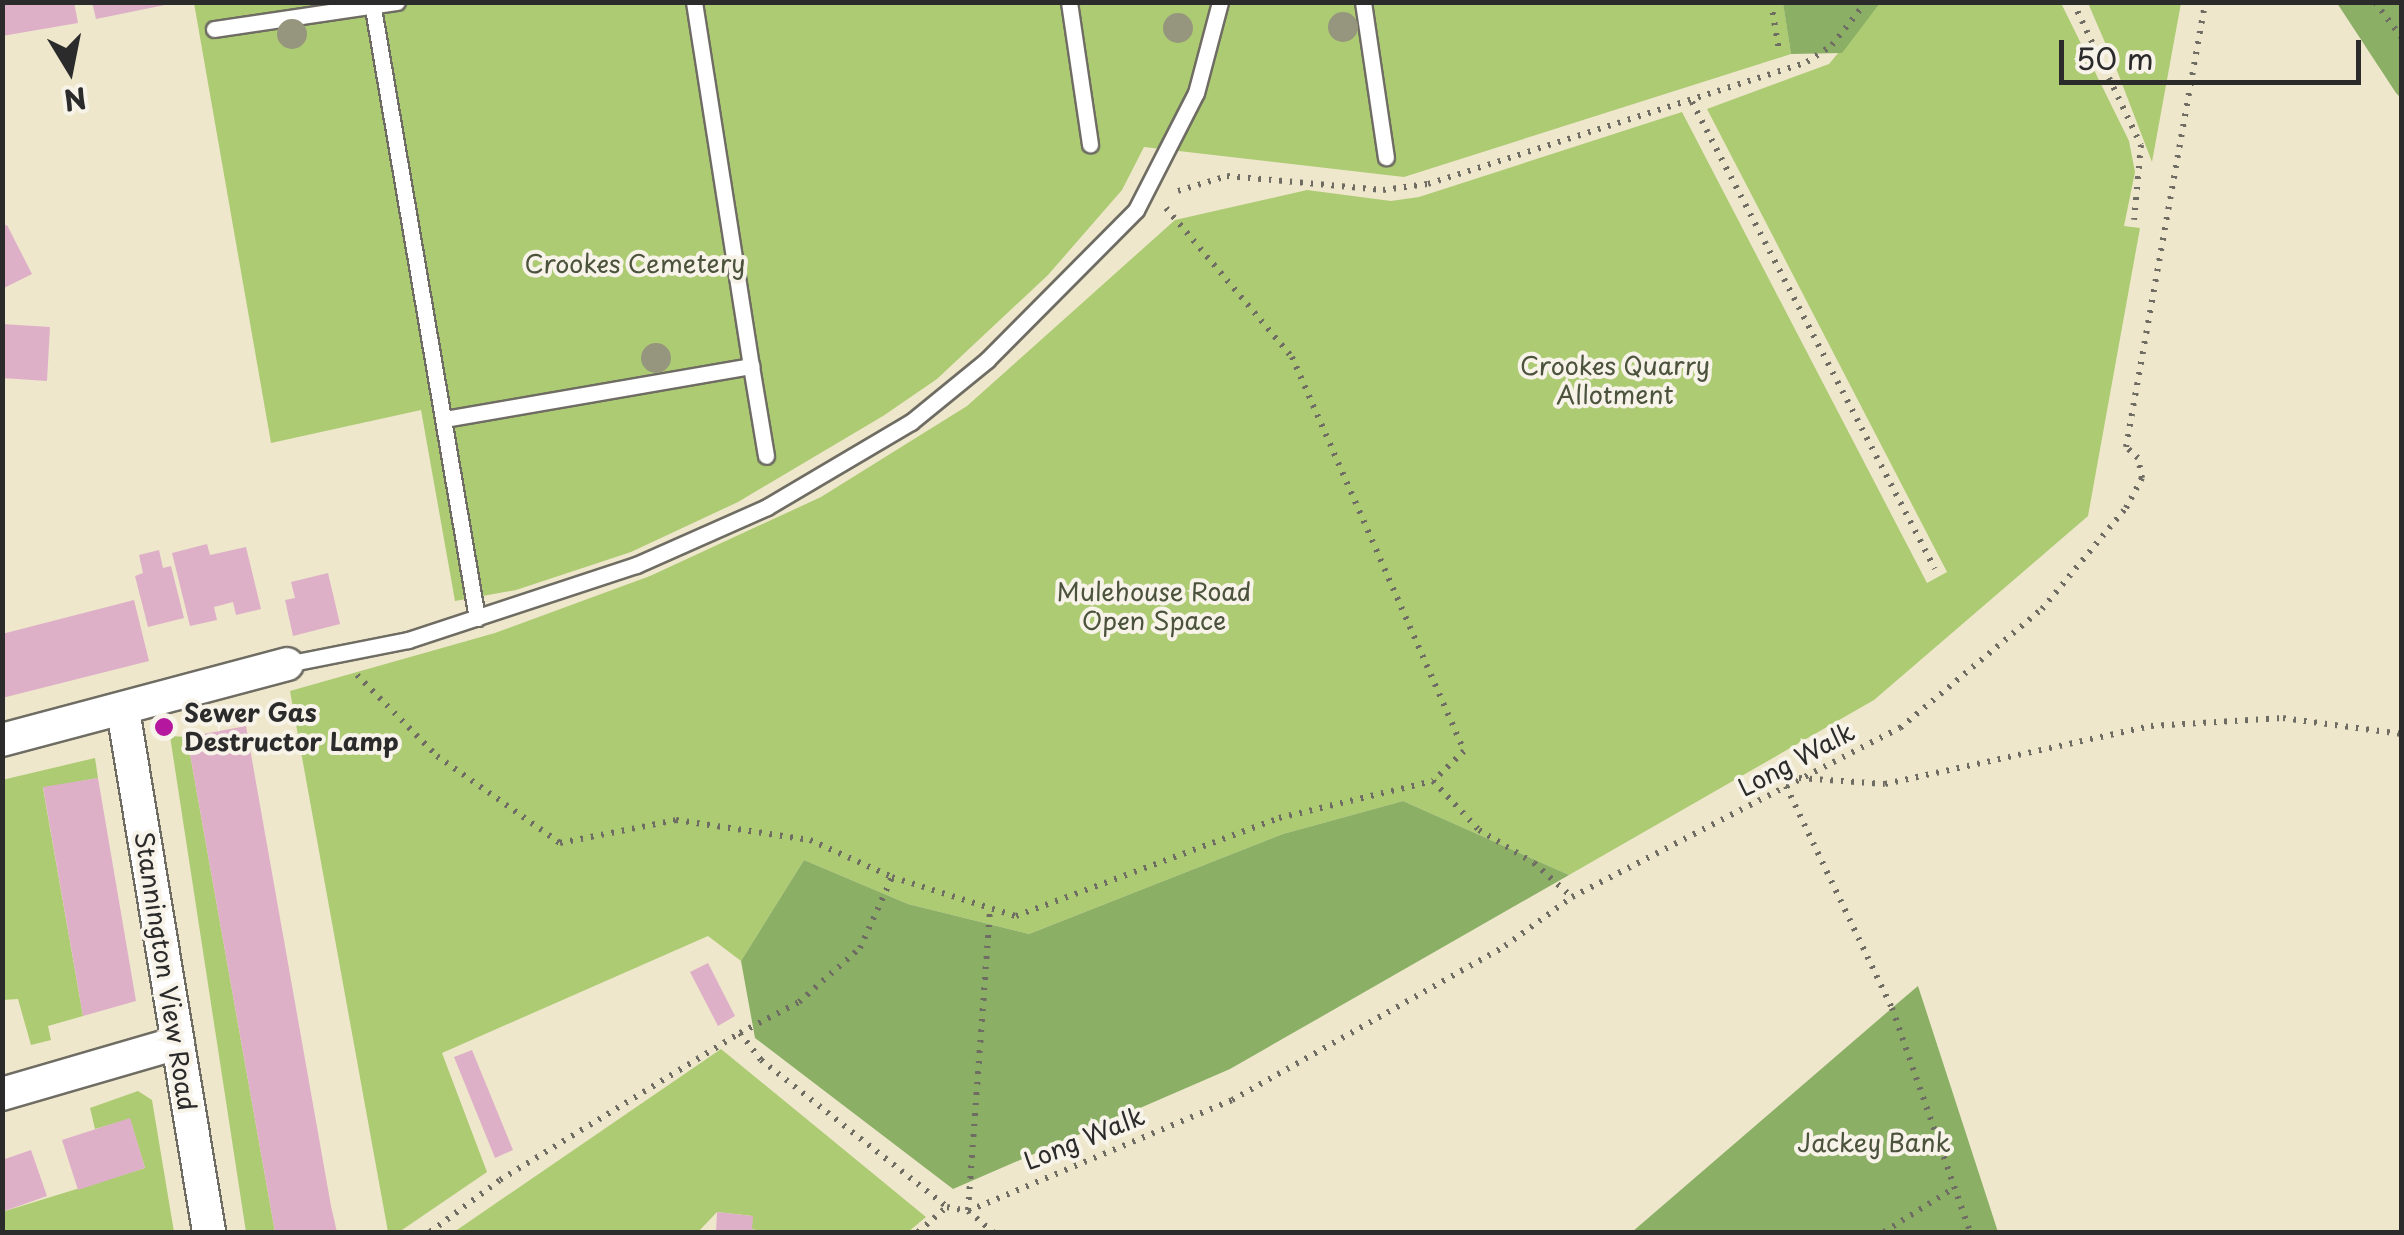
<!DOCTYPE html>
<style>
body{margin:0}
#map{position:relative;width:2404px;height:1235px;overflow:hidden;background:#eee7cc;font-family:"Playpen Sans",sans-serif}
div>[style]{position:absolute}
.green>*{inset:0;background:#adcb73}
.forest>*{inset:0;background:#8aaf65}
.building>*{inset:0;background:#deb0c8}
.path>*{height:6px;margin-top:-3px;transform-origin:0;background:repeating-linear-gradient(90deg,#6f6d63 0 2.5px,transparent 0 10.5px)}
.roads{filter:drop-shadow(2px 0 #6f6d63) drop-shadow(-2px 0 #6f6d63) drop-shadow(0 2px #6f6d63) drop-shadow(0 -2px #6f6d63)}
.service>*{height:15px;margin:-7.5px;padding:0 7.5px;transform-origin:7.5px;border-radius:7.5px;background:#fff}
.minor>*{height:32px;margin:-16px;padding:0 16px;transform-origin:16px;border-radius:16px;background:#fff}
.trees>*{width:30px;height:30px;margin:-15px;border-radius:50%;background:#95967d}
.dots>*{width:28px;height:28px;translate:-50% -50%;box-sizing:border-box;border:5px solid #f7f3e8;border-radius:50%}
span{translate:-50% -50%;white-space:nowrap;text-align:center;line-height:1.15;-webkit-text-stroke:8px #f7f3e8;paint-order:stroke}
.park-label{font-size:25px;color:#4c533d}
.poi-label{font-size:25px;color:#2b2b2b;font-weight:700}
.left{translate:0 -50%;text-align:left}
.street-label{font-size:25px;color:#2b2b2b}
.frame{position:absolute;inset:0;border:5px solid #2b2b2b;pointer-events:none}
.north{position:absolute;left:20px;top:20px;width:100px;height:100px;-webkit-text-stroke:8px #f7f3e8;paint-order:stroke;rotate:170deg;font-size:28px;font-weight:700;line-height:40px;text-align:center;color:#2b2b2b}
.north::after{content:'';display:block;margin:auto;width:35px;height:45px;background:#2b2b2b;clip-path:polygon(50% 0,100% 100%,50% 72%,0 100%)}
.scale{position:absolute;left:2059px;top:40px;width:302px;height:45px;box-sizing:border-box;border:5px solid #2b2b2b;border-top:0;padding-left:12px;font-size:30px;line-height:35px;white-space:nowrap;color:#2b2b2b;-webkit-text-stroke:8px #f7f3e8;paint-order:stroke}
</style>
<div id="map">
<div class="green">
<i style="clip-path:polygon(1783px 2px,1791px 54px,1404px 177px,1144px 147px,1122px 190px,1048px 275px,937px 379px,883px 416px,738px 502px,631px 552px,516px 590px,455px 601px,421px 410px,271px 443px,194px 3px)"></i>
<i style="clip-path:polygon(1880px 3px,2061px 3px,2129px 141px,2135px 172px,2124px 226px,2140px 228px,2088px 516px,1874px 700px,1569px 875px,1403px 801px,1283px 834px,1029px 934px,908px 904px,804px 860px,741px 961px,708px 936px,442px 1053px,487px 1172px,399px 1232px,388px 1232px,290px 691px,495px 633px,650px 576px,821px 497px,967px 406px,1175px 220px,1307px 190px,1391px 201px,1419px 197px,1682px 112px,1927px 583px,1947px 572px,1707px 109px,1829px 64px)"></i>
<i style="clip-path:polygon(2088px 3px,2181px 3px,2152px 162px,2116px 68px)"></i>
<i style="clip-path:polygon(170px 736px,187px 737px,275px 1232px,246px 1232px)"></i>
<i style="clip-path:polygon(95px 758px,98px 778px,43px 788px,83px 1016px,48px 1026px,51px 1040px,31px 1045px,18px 999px,3px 1000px,2px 780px)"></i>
<i style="clip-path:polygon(721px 1049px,926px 1217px,908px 1232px,764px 1232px,752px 1229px,752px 1216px,717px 1212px,698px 1232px,454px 1232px)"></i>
<i style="clip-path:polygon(138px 1091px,152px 1100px,174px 1232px,3px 1232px,2px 1212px,145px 1168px,130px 1119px,95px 1129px,90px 1108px)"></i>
</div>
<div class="forest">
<i style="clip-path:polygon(1783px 3px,1783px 2px,1880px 3px,1842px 53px,1791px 54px)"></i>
<i style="clip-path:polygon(2337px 3px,2401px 3px,2401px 98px,2396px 93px)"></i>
<i style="clip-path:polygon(1403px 801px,1569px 875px,1230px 1069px,953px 1189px,755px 1038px,741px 961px,804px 860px,908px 904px,1029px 934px,1283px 834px)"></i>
<i style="clip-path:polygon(1918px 986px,1998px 1232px,1632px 1232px,1892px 1008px)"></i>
</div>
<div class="building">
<i style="clip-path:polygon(2px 2px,74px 2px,78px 23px,2px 36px)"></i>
<i style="clip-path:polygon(92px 2px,170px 2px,170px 4px,96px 19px)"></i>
<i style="clip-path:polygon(7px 225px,32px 274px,2px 289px,2px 227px)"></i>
<i style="clip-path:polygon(2px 324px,50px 327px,47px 381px,2px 378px)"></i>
<i style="clip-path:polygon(207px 544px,210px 555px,246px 547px,261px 609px,236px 615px,233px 602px,222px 605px,214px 607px,217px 620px,190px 626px,172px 553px)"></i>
<i style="clip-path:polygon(159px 550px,163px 568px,171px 566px,184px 618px,148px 627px,135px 576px,143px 573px,139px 555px)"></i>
<i style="clip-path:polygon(328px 573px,340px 624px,293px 636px,285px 600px,295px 598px,291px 582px)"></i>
<i style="clip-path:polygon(134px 600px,149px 661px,2px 698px,2px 634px)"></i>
<i style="clip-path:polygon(246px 726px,331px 1206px,337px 1232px,275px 1232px,187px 737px)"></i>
<i style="clip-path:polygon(98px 778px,136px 1001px,83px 1016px,43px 787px)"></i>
<i style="clip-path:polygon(708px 963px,735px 1016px,718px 1026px,690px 972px)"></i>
<i style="clip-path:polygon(472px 1050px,513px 1150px,495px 1158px,454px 1057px)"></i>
<i style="clip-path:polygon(130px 1118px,145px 1168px,78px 1190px,62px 1140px)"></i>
<i style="clip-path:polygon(31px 1150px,47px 1196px,2px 1212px,2px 1160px)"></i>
<i style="clip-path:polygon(717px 1212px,753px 1216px,752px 1229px,761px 1232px,716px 1232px)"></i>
</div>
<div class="path">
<i style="left:1771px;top:2px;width:50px;rotate:80.7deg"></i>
<i style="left:2073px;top:2px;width:158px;rotate:64.6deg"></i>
<i style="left:2141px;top:145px;width:75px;rotate:95.3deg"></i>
<i style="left:2375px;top:2px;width:45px;rotate:53.1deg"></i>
<i style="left:1692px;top:102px;width:526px;rotate:62.51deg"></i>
<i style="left:1178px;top:191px;width:51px;rotate:-17deg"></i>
<i style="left:1227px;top:176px;width:157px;rotate:5.1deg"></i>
<i style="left:1383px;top:190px;width:45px;rotate:-7.6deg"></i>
<i style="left:1428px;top:184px;width:398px;rotate:-17.8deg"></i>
<i style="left:1807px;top:62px;width:30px;rotate:-34deg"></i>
<i style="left:1832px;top:45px;width:55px;rotate:-51.7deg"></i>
<i style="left:1166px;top:208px;width:195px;rotate:49.8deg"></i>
<i style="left:1292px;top:357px;width:430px;rotate:66.4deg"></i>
<i style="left:1464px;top:751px;width:43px;rotate:135.9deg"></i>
<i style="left:357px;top:675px;width:114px;rotate:45.4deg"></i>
<i style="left:437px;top:756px;width:151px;rotate:35.3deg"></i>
<i style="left:560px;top:843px;width:118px;rotate:-11.2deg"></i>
<i style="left:676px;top:820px;width:135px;rotate:8.5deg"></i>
<i style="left:810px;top:840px;width:90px;rotate:24.3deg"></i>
<i style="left:892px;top:877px;width:130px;rotate:17.5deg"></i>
<i style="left:1016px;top:916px;width:281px;rotate:-20.4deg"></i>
<i style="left:1279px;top:818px;width:158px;rotate:-13.5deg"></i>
<i style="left:1433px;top:781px;width:67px;rotate:46.8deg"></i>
<i style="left:1479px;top:830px;width:64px;rotate:31deg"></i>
<i style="left:1534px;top:863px;width:51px;rotate:41.8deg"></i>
<i style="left:1799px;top:778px;width:86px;rotate:4deg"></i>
<i style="left:1885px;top:784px;width:272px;rotate:-12.3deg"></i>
<i style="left:2151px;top:726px;width:132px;rotate:-3.5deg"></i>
<i style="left:2283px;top:718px;width:120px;rotate:7.7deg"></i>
<i style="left:1786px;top:786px;width:246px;rotate:64.5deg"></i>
<i style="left:1892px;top:1008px;width:237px;rotate:70.8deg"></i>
<i style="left:740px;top:1033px;width:67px;rotate:-27.7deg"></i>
<i style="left:799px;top:1002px;width:81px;rotate:-41.5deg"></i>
<i style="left:860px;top:948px;width:78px;rotate:-65.7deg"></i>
<i style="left:968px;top:1210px;width:301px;rotate:-85.8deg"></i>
<i style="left:968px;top:1211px;width:286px;rotate:-22.8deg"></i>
<i style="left:1232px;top:1100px;width:313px;rotate:-29.4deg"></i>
<i style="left:1505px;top:946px;width:83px;rotate:-36.2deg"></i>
<i style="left:1572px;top:897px;width:369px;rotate:-27.3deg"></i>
<i style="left:1900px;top:728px;width:185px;rotate:-40deg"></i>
<i style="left:2042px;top:609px;width:131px;rotate:-50.3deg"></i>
<i style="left:2126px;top:508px;width:34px;rotate:-62deg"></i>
<i style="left:2142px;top:478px;width:20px;rotate:-101deg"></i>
<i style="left:2138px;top:458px;width:16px;rotate:-137deg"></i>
<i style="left:2126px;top:447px;width:452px;rotate:-79.9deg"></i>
<i style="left:430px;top:1232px;width:87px;rotate:-36.6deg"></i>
<i style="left:500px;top:1180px;width:281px;rotate:-31.5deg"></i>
<i style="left:740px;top:1033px;width:34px;rotate:52deg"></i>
<i style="left:761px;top:1060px;width:237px;rotate:38.3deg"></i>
<i style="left:918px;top:1232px;width:38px;rotate:-41deg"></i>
<i style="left:947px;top:1207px;width:21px;rotate:11deg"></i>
<i style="left:968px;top:1211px;width:33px;rotate:40deg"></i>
<i style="left:1884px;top:1232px;width:83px;rotate:-32.2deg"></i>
</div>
<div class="roads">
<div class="service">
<i style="left:372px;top:2px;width:625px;rotate:80.33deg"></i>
<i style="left:1069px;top:2px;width:144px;rotate:81.6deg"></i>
<i style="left:1363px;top:2px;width:157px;rotate:81.6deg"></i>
<i style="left:214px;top:29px;width:185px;rotate:-8.4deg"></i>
<i style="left:751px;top:366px;width:91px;rotate:80.5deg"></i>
<i style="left:444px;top:419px;width:312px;rotate:-9.8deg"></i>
<i style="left:751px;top:366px;width:368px;rotate:-98.9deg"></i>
<i style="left:287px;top:664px;width:123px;rotate:-11.2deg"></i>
<i style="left:408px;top:640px;width:240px;rotate:-18.2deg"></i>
<i style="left:636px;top:565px;width:143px;rotate:-23.9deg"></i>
<i style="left:767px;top:507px;width:167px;rotate:-30.6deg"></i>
<i style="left:911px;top:422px;width:98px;rotate:-39.2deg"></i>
<i style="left:987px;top:360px;width:211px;rotate:-45.2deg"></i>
<i style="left:1136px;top:210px;width:131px;rotate:-62.9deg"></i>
<i style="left:1196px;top:93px;width:94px;rotate:-75.2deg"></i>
</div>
<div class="minor">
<i style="left:123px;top:710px;width:529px;rotate:80.64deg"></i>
<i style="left:2px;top:740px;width:295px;rotate:-14.9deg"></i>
<i style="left:2px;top:1094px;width:183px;rotate:-16.2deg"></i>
</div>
</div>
<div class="trees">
<i style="left:1343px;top:27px"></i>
<i style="left:1178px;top:28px"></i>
<i style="left:292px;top:34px"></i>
<i style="left:656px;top:358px"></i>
</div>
<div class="dots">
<i style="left:164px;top:727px;background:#b5179e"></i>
</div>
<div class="park-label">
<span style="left:635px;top:263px">Crookes Cemetery</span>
<span style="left:1615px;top:380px">Crookes Quarry<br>Allotment</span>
<span style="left:1154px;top:606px">Mulehouse Road<br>Open Space</span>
<span style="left:1874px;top:1142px">Jackey Bank</span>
</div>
<div class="poi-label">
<span class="left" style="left:184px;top:727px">Sewer Gas<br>Destructor Lamp</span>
</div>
<div class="street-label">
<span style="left:1796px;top:759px;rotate:-28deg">Long Walk</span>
<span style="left:166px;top:971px;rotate:81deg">Stannington View Road</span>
<span style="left:1084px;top:1138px;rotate:-22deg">Long Walk</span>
</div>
<div class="frame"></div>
<div class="north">N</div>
<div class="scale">50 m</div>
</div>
